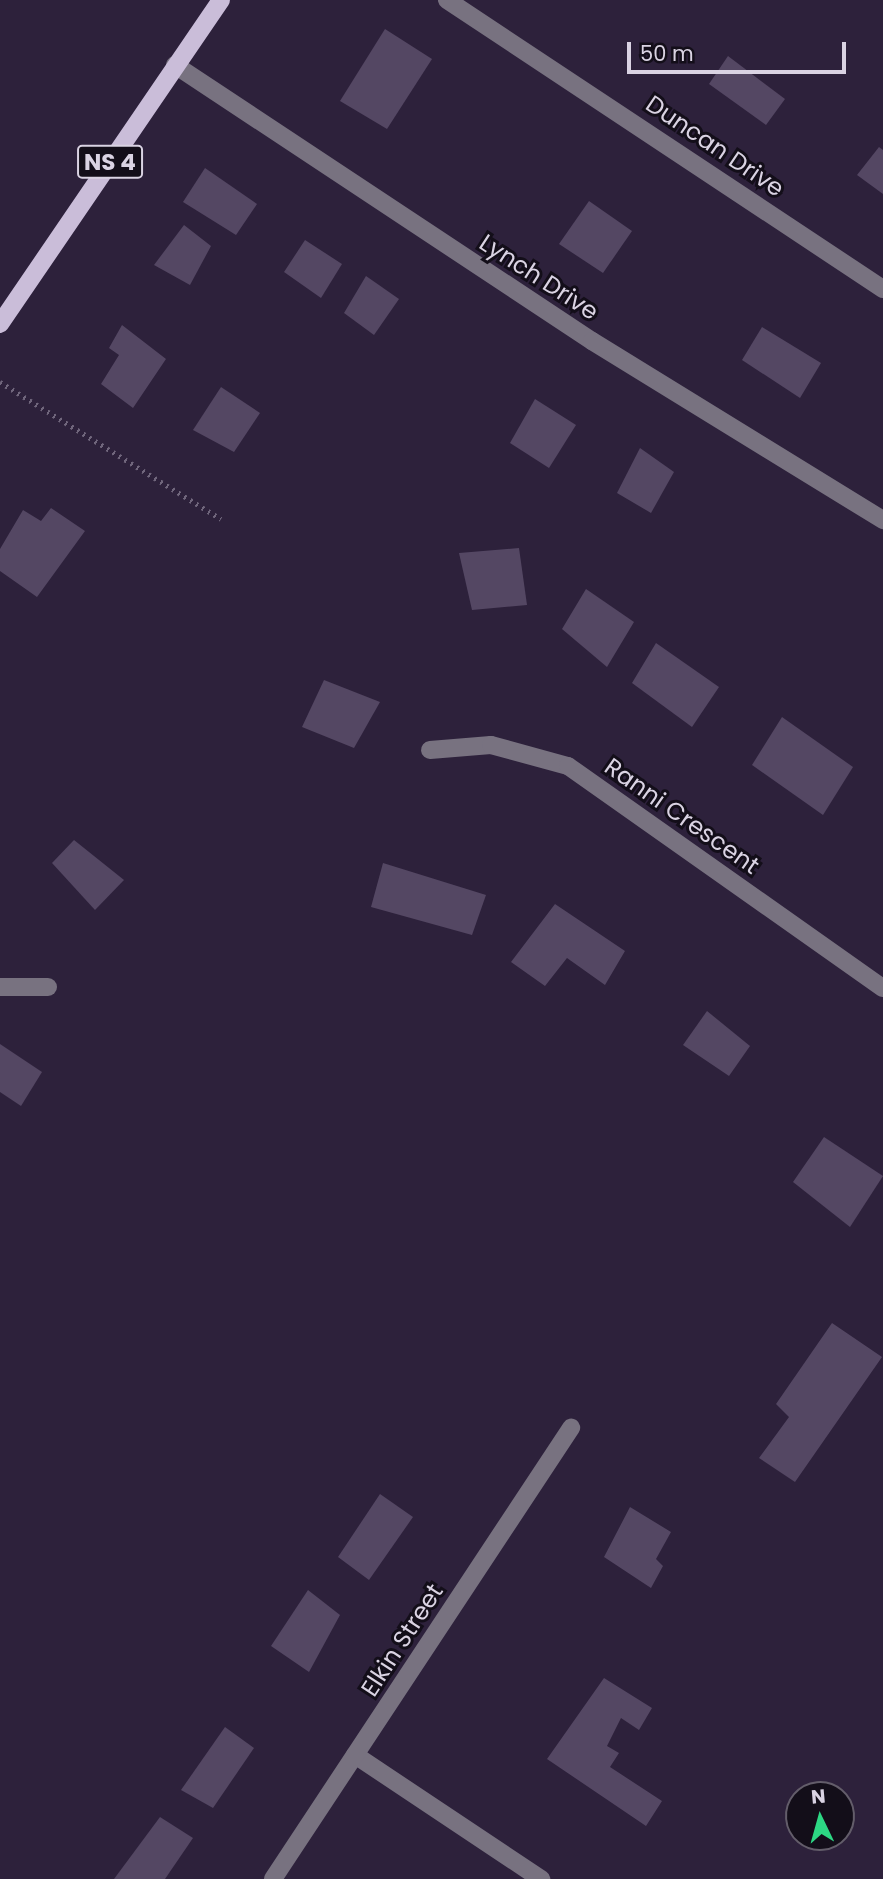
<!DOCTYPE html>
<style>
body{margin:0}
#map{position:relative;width:883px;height:1879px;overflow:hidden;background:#2d213b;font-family:Poppins,sans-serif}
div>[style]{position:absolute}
.building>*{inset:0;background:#544763}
.path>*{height:4.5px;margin-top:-2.25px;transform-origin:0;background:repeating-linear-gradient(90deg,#70667c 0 2px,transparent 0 7px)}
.minor>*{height:18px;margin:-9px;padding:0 9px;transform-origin:9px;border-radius:9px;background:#787280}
.major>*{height:18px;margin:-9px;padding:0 9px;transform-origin:9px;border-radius:9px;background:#cabdd9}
span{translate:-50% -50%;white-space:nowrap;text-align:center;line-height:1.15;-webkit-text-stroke:6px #130e19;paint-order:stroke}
.shield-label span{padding:2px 5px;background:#130e19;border:2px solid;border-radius:5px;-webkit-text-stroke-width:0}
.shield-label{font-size:23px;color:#dad3e3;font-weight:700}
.street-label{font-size:24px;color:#dad3e3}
.north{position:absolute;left:785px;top:1781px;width:70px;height:70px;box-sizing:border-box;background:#130e19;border:2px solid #635d6a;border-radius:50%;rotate:355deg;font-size:19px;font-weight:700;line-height:28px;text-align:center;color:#dad3e3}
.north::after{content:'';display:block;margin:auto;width:24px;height:32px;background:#2dd884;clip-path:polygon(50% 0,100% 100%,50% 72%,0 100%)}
.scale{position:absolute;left:627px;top:42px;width:219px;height:32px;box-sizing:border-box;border:4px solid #dad3e3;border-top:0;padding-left:9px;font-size:21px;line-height:24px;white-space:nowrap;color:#dad3e3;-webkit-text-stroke:5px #130e19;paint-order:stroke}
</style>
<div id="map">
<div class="building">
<i style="clip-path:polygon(385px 29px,432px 59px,387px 129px,340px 101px)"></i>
<i style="clip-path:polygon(728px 56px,785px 99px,766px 125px,709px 84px)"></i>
<i style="clip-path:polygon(879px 147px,883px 150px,883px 194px,857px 175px)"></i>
<i style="clip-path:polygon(205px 168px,257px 204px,236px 235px,183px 202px)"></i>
<i style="clip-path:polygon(589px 201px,632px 231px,603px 273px,559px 244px)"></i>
<i style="clip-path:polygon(184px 225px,211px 246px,190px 285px,154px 265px)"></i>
<i style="clip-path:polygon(305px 240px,342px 264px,321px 298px,284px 272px)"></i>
<i style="clip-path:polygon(366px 276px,399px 299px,374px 335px,344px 313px)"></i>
<i style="clip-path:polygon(122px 325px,166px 359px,133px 408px,101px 384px,119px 355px,109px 348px)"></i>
<i style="clip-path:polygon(762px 327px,821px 363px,800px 398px,742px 360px)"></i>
<i style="clip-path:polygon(221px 387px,260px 413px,234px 452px,193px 430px)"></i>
<i style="clip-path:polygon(535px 399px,576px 425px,549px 468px,510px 443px)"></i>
<i style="clip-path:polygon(640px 448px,674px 472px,651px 513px,617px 493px)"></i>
<i style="clip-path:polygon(51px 508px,85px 531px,37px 597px,0 571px,0 549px,23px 510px,41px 521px)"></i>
<i style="clip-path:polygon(519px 548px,527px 605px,472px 610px,459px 553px)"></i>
<i style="clip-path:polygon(586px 589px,634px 622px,607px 667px,562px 629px)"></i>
<i style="clip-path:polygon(656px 643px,719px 687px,692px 727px,632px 683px)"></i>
<i style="clip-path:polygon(324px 680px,380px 702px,354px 748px,302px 727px)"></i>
<i style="clip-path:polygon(782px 717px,853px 767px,823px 815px,752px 765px)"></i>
<i style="clip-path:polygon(74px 840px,124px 880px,95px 910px,52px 863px)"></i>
<i style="clip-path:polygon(383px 863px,486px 895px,472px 935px,371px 907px)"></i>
<i style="clip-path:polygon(555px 904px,625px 951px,605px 985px,567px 958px,545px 986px,511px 962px)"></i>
<i style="clip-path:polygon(707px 1011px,750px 1046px,729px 1076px,683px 1045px)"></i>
<i style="clip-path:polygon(0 1044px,42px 1072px,21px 1106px,0 1092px)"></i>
<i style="clip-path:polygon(824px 1137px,883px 1176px,850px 1227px,793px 1182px)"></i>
<i style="clip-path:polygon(832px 1323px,882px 1357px,795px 1482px,759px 1458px,789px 1417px,776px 1404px)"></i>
<i style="clip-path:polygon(380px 1494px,413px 1517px,369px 1580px,338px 1557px)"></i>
<i style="clip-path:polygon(630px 1507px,671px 1532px,656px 1559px,663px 1566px,651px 1588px,604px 1557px)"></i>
<i style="clip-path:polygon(308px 1590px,340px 1615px,309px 1672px,271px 1646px)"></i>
<i style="clip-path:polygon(604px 1678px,652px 1708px,639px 1730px,621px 1718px,607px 1746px,619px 1753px,610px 1767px,662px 1801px,646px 1826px,547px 1759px)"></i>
<i style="clip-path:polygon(225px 1727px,254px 1748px,213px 1808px,181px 1790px)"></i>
<i style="clip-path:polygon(160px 1817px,193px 1838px,165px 1879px,114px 1879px)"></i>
</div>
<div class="path">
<i style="left:0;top:382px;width:260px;rotate:31.8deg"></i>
</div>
<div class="minor">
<i style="left:447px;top:0;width:523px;rotate:33.54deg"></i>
<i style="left:175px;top:65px;width:500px;rotate:33.5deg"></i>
<i style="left:592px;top:341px;width:342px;rotate:31.6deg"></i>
<i style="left:430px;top:750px;width:61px;rotate:-4.7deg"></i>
<i style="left:491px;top:745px;width:80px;rotate:15.3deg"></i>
<i style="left:568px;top:766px;width:385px;rotate:35.2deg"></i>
<i style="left:0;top:987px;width:48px"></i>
<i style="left:355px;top:1755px;width:224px;rotate:33.7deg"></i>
<i style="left:273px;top:1879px;width:541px;rotate:-56.55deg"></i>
</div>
<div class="major">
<i style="left:0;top:324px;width:392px;rotate:-55.7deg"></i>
</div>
<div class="shield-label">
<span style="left:110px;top:162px">NS 4</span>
</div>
<div class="street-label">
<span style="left:715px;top:146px;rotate:34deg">Duncan Drive</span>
<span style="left:539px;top:277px;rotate:33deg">Lynch Drive</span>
<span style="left:682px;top:816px;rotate:35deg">Ranni Crescent</span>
<span style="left:402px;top:1640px;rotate:-57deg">Elkin Street</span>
</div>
<div class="north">N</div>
<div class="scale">50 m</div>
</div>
